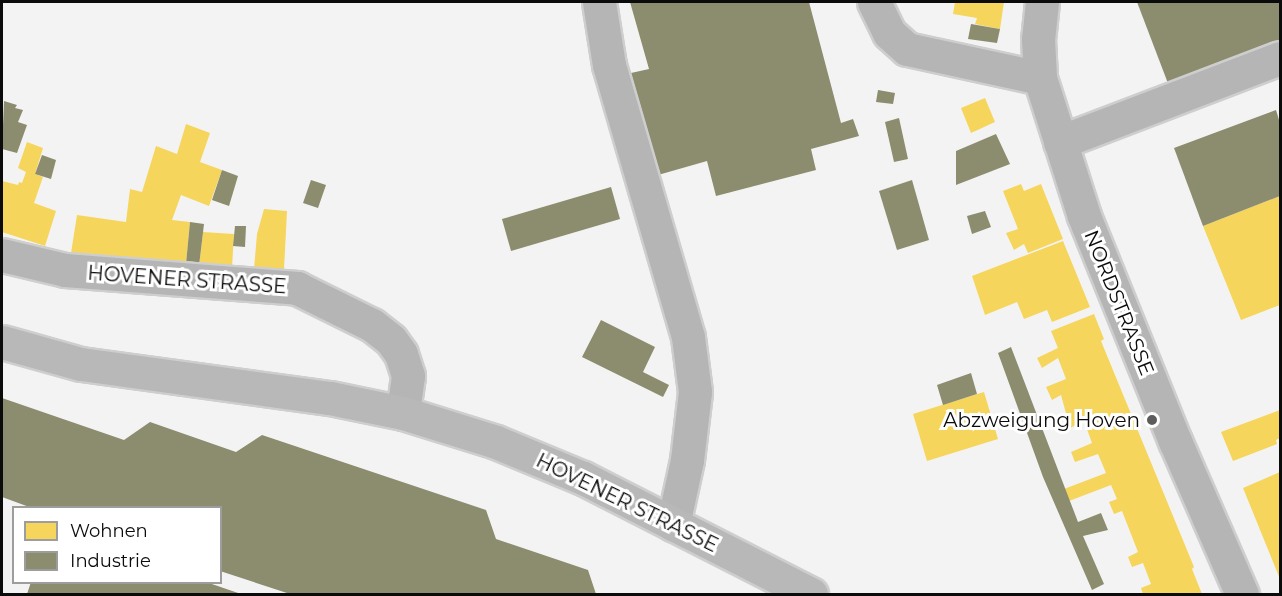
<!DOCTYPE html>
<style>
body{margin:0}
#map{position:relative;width:1282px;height:596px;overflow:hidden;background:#f4f3f3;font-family:Montserrat,sans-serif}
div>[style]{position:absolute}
.homes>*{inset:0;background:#f6d55c}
.industry>*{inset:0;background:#8c8c6e}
.roads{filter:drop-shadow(2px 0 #cfcece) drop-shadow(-2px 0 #cfcece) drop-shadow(0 2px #cfcece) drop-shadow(0 -2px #cfcece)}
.minor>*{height:33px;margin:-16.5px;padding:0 16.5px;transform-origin:16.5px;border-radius:16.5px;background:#b6b5b6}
.major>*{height:33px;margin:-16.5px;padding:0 16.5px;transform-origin:16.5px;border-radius:16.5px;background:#b8b8b8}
.dots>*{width:16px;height:16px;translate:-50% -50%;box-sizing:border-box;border:3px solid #fff;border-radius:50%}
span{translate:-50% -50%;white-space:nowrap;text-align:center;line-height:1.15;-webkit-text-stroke:6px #fff;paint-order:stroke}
.street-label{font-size:20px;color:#0c0b0b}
.poi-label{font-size:20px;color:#0c0b0b}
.right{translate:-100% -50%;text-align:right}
.frame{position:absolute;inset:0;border:3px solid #0c0b0b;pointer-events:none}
.legend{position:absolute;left:12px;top:506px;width:210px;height:78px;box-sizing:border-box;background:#fff;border:2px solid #9e9d9d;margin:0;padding:8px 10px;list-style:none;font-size:18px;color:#0c0b0b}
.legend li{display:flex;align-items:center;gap:12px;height:30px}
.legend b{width:30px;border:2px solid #9e9d9d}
</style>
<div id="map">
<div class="homes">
<i style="clip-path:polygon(955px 2px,1004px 2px,1000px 29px,975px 24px,977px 18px,953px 14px)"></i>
<i style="clip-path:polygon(985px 98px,995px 122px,971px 133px,961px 108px)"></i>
<i style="clip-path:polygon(186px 124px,210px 133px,200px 162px,222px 170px,209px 206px,181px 195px,172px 220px,190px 222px,186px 264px,102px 259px,71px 253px,77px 215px,126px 222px,130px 189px,142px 192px,156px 146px,177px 154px)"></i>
<i style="clip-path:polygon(27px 142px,43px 148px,35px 174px,43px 177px,34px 203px,56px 211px,45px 246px,2px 232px,2px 181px,18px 185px,19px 182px,22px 183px,26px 172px,18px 168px)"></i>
<i style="clip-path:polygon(1021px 184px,1024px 191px,1041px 184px,1063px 239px,1028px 253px,1024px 244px,1014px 250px,1006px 233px,1018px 229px,1003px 191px)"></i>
<i style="clip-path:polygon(1280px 196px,1280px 305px,1241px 320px,1203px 226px)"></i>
<i style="clip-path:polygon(264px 209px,287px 211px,284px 269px,254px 269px,257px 234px)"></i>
<i style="clip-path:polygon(203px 232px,234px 234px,232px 267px,199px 266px)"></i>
<i style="clip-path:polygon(1063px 241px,1090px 307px,1052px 322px,1047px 310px,1024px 319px,1017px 302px,985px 315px,972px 276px)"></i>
<i style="clip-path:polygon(1094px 314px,1104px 339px,1101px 341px,1194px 567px,1192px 569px,1202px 594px,1143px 594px,1141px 588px,1151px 584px,1143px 563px,1132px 567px,1128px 557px,1138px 552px,1122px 511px,1114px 514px,1109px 502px,1117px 499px,1111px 485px,1069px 501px,1064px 489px,1106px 473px,1098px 454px,1075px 462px,1071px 452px,1092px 443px,1084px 421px,1070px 428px,1061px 395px,1052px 400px,1046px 387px,1066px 379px,1058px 358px,1042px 368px,1037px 358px,1058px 348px,1051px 331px)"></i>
<i style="clip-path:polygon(984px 392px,998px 439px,927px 461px,913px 414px)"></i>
<i style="clip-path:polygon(1280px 410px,1280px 438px,1276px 440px,1277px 444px,1233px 461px,1221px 432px)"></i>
<i style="clip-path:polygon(1280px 472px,1280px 579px,1243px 488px)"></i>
</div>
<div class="industry">
<i style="clip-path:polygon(630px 2px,809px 2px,841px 123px,853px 119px,859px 136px,811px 149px,816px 170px,716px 196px,707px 161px,658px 175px,631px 73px,649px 69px)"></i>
<i style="clip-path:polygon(1137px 2px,1280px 2px,1280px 43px,1169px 86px)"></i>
<i style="clip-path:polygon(971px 24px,1000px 29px,997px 43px,968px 39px)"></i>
<i style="clip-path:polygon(878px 90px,895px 93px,893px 104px,876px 102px)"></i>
<i style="clip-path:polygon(4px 101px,17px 105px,15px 108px,23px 110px,18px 122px,27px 125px,17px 153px,2px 149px)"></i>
<i style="clip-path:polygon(1276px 110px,1280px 123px,1280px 196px,1203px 226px,1174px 148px)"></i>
<i style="clip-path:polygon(899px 118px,908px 159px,894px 162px,885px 122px)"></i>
<i style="clip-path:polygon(996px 134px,1010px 164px,956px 185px,956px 151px)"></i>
<i style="clip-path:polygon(42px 155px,56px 160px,51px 179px,35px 174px)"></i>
<i style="clip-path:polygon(222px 170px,238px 176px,229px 206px,212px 200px)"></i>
<i style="clip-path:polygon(311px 180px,326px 185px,318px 208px,303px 203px)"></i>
<i style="clip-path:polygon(912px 180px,929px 240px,897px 250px,879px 191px)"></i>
<i style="clip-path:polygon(611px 187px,620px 219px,511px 251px,502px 219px)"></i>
<i style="clip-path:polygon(985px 211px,991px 227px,972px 234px,967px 216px)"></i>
<i style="clip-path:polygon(190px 222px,204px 224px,199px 266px,186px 264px)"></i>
<i style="clip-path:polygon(235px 226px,246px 226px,245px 247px,233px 246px)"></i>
<i style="clip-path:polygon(601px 320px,655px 347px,643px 372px,669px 385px,663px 397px,582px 357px)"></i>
<i style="clip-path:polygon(1011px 347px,1078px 522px,1101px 513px,1108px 530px,1083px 536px,1104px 584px,1092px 590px,1043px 477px,998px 353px)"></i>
<i style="clip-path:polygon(971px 373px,977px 394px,943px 405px,937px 385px)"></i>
<i style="clip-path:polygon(2px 398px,124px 440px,150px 422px,236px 452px,262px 435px,486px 510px,496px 539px,588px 570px,596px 594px,290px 594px,220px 571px,220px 508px,32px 508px,2px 497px)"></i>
<i style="clip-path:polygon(31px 582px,206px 582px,241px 594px,27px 594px)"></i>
</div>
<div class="roads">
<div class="minor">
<i style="left:599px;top:2px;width:64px;rotate:81deg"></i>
<i style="left:609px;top:65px;width:283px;rotate:73.8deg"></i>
<i style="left:688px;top:337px;width:55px;rotate:82.7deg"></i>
<i style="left:695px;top:392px;width:68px;rotate:96.7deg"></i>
<i style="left:687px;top:460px;width:66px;rotate:102.2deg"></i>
<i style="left:874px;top:2px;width:34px;rotate:64deg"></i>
<i style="left:889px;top:33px;width:24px;rotate:42deg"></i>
<i style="left:907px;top:49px;width:136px;rotate:12.3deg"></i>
<i style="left:1042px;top:2px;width:37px;rotate:96deg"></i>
<i style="left:1038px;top:39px;width:39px;rotate:87deg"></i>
<i style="left:1040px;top:78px;width:145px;rotate:72.3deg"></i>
<i style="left:1084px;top:216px;width:243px;rotate:68deg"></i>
<i style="left:1175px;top:441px;width:167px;rotate:66.4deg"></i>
<i style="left:1060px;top:142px;width:235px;rotate:-20.9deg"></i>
<i style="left:2px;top:255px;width:65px;rotate:13.4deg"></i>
<i style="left:65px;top:270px;width:233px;rotate:4.4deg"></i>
<i style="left:297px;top:288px;width:84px;rotate:26.3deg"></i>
<i style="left:372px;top:325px;width:24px;rotate:38deg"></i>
<i style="left:391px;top:340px;width:17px;rotate:54deg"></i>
<i style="left:401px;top:354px;width:23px;rotate:72deg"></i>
<i style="left:408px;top:376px;width:37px;rotate:98deg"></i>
</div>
<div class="major">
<i style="left:2px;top:342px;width:82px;rotate:15.6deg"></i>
<i style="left:81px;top:364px;width:251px;rotate:7.8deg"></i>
<i style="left:330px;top:398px;width:75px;rotate:11.6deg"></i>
<i style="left:403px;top:413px;width:97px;rotate:17.3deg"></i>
<i style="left:496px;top:442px;width:94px;rotate:22.5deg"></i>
<i style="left:583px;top:478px;width:256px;rotate:27deg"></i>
</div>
</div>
<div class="dots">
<i style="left:1152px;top:420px;background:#5d5c5c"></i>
</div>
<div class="street-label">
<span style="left:187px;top:280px;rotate:4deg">HOVENER STRASSE</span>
<span style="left:1119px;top:303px;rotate:68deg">NORDSTRASSE</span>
<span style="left:627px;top:503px;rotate:26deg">HOVENER STRASSE</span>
</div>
<div class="poi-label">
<span class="right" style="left:1140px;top:420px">Abzweigung Hoven</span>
</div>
<div class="frame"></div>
<ul class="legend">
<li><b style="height:16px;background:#f6d55c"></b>Wohnen</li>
<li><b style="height:16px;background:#8c8c6e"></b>Industrie</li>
</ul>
</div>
